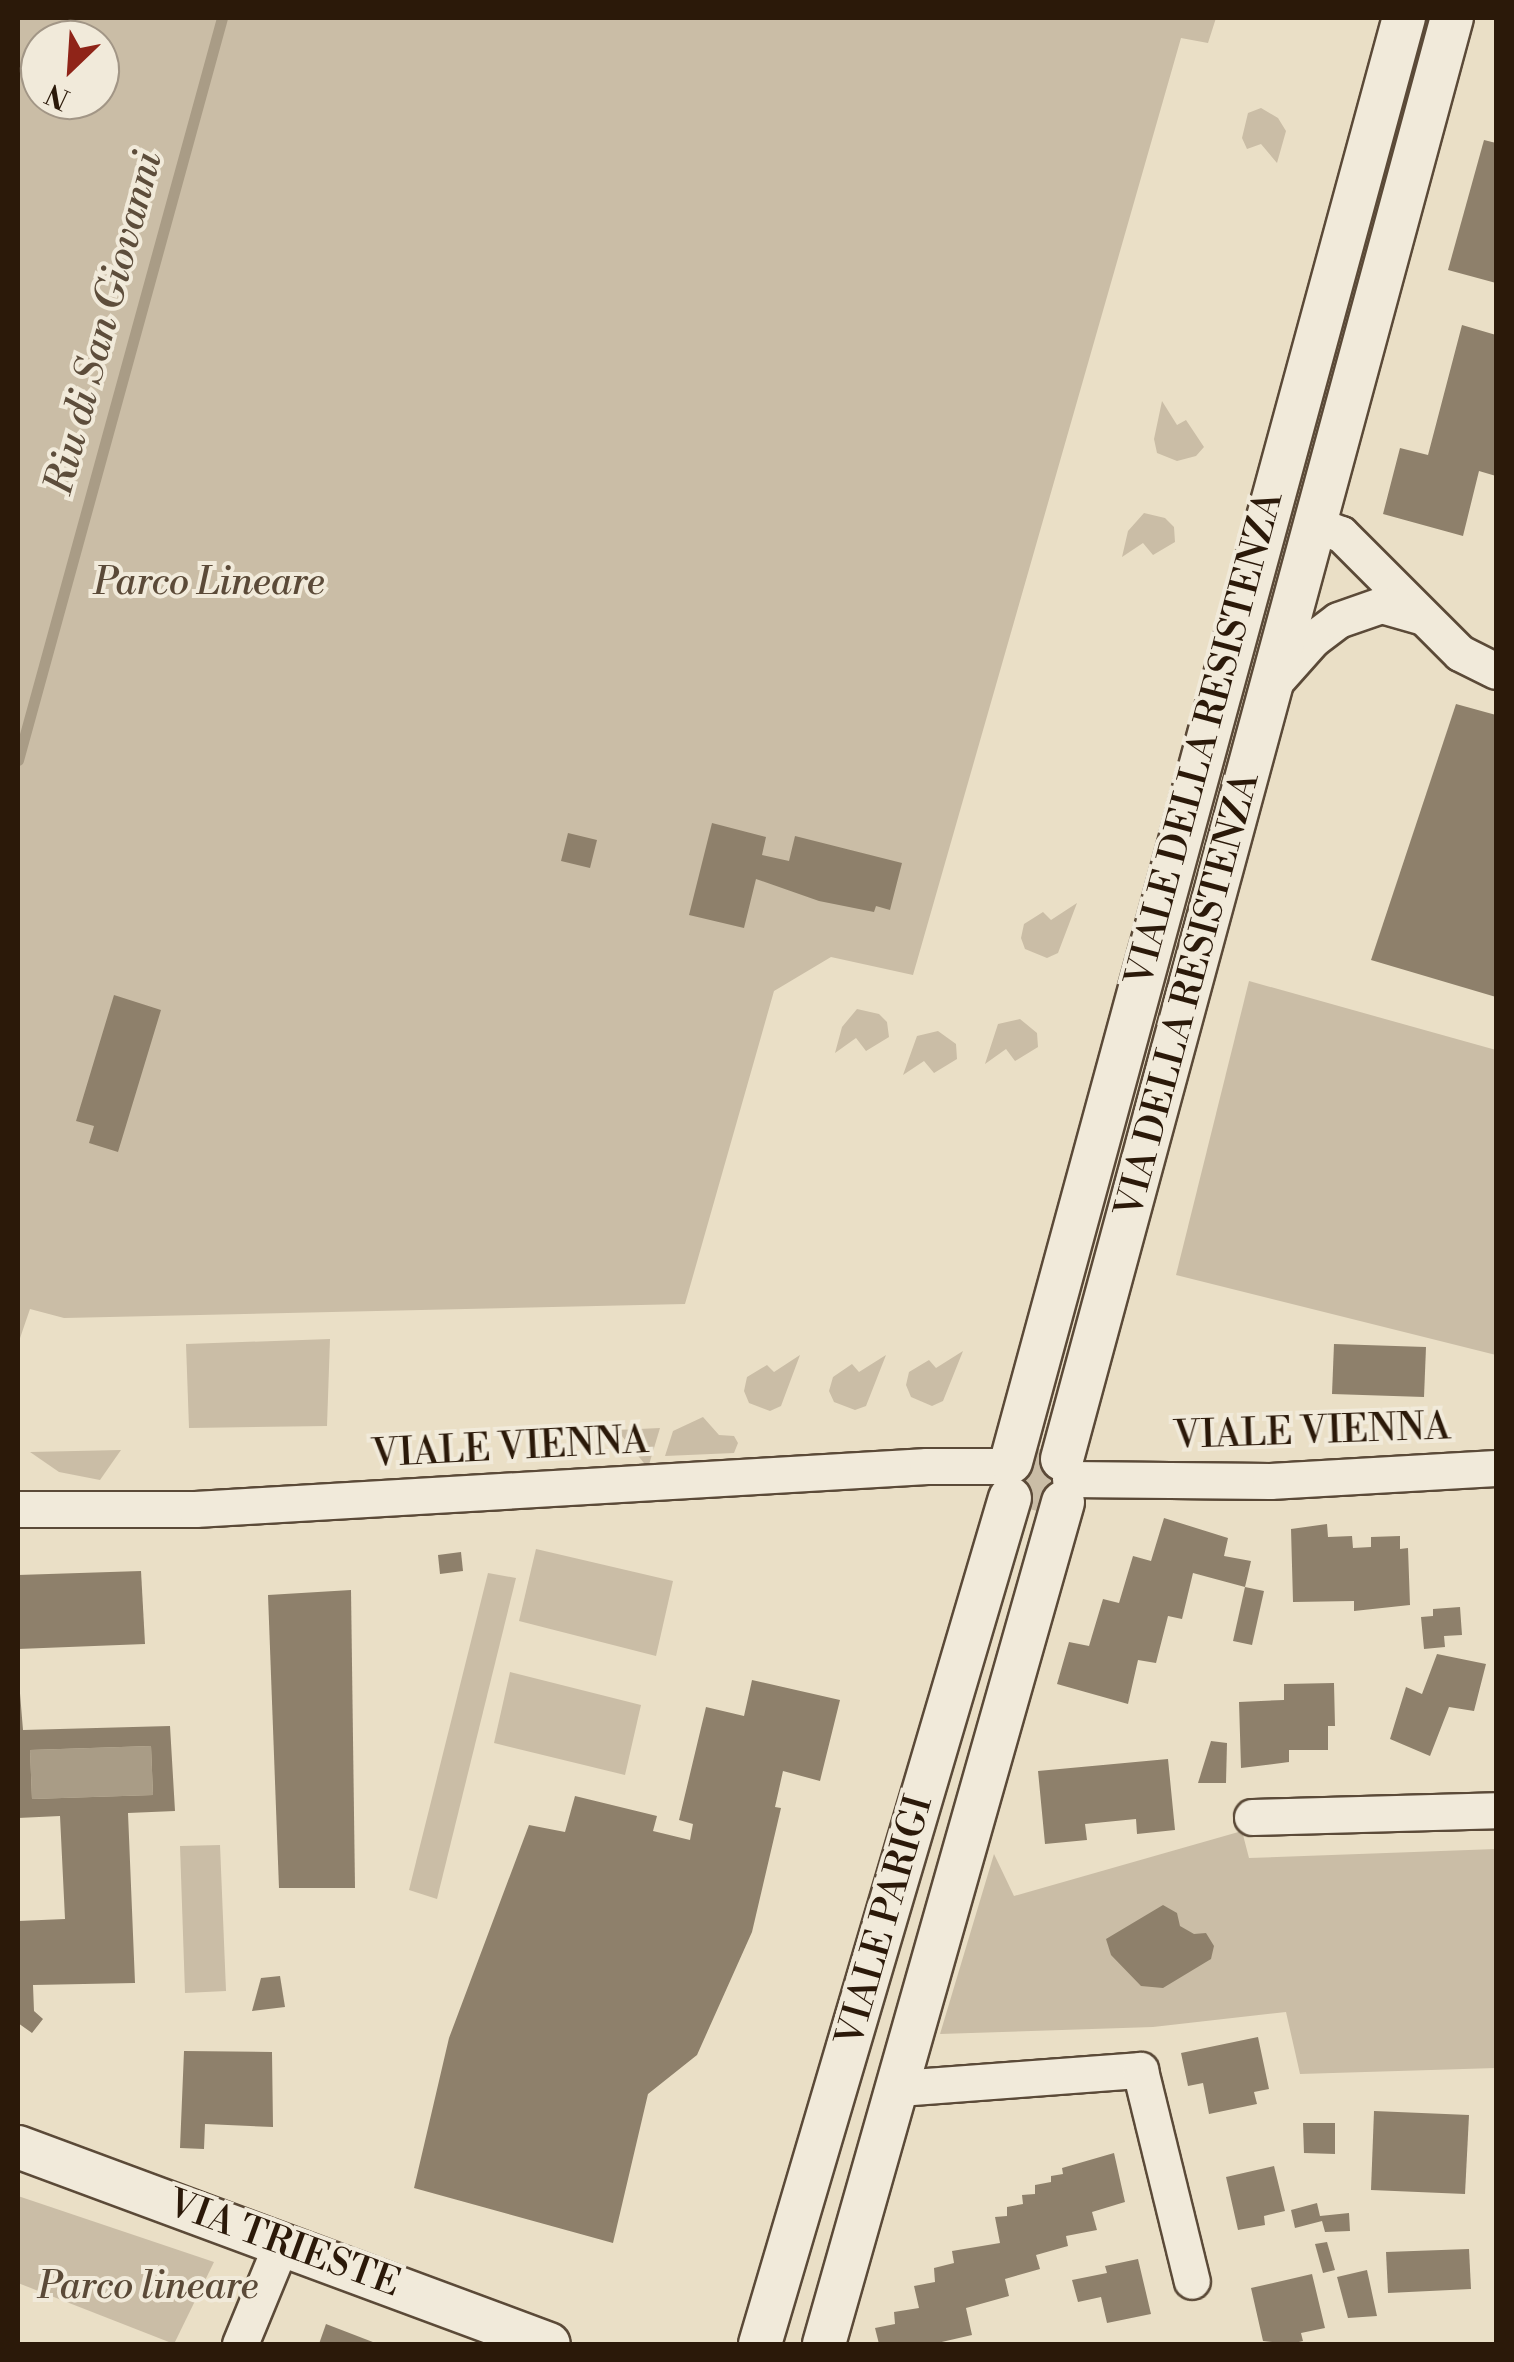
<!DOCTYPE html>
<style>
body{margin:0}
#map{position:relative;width:1514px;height:2362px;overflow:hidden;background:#eadfc6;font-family:"Libre Bodoni",serif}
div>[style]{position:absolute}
.green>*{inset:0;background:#cabda6}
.water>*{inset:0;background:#a99c86}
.stream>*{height:11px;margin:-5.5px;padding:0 5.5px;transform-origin:5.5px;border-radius:5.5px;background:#a99c86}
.building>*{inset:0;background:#8e806b}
.roads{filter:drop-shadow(2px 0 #5b4a38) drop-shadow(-2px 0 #5b4a38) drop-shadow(0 2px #5b4a38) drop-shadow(0 -2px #5b4a38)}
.minor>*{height:35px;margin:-17.5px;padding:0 17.5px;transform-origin:17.5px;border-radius:17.5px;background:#f1eada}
.tertiary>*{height:42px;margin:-21px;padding:0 21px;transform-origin:21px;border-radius:21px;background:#f1eada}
span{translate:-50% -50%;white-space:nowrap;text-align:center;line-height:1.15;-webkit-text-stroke:8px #f1eada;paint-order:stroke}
.park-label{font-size:38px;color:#5b4a38;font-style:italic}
.street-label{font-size:38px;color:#2b1909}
.water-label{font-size:40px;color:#5d4d3b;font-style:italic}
.frame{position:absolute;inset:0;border:20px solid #2b1909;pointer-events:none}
.north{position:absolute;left:20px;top:20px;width:100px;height:100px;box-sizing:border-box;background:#f1eada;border:2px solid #a29686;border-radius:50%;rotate:205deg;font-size:28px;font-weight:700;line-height:40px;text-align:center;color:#2b1909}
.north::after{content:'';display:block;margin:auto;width:35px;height:45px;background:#8f2418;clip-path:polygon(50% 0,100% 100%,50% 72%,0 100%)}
</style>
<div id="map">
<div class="green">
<i style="clip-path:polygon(evenodd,18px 18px,1216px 18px,1208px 43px,1181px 38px,913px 975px,831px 957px,774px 991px,685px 1304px,64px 1318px,30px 1309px,18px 1344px,18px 18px,40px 40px,100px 40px,100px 100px,40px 100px,40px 40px)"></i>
<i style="clip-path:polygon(1261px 108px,1278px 118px,1286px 131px,1277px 163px,1261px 144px,1247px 149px,1242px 138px,1248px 113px)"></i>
<i style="clip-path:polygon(1162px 401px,1177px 425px,1186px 420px,1204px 447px,1196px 456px,1177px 461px,1157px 453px,1154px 439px)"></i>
<i style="clip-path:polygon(1144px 513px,1165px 518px,1174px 527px,1175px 542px,1153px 555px,1143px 543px,1122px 557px,1128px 531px)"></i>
<i style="clip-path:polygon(1077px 903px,1058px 953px,1047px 958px,1025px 949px,1021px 938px,1024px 924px,1043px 912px,1051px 920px)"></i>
<i style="clip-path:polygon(1249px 981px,1496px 1050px,1496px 1355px,1176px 1275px)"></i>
<i style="clip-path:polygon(857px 1009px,879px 1014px,887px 1022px,889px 1037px,866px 1051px,856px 1038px,835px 1053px,842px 1027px)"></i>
<i style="clip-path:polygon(1020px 1019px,1037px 1033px,1038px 1047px,1015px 1061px,1006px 1049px,985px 1064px,998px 1024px)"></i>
<i style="clip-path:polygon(938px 1031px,956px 1044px,957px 1059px,934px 1073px,924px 1061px,903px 1075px,917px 1036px)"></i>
<i style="clip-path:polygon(330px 1339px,327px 1426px,189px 1428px,186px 1344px)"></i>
<i style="clip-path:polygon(963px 1351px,943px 1401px,932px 1406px,911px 1397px,906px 1385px,909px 1372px,929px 1360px,936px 1368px)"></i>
<i style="clip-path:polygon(800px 1355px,781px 1406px,770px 1411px,749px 1403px,744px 1391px,747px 1377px,767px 1365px,774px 1372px)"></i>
<i style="clip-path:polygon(886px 1355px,866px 1406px,855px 1410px,834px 1402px,829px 1391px,833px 1377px,852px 1364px,859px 1372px)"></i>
<i style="clip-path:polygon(703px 1417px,719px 1435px,734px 1436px,738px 1443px,734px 1453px,665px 1456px,673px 1431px)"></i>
<i style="clip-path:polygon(660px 1428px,648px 1468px,617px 1430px)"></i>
<i style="clip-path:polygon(1048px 1449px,1065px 1461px,1046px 1513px,1016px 1506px,1011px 1462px,1027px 1450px)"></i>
<i style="clip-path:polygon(121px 1450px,100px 1480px,59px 1472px,30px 1452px)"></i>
<i style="clip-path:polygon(536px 1549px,673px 1581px,656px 1656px,519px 1621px)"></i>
<i style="clip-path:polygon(488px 1573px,516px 1578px,437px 1899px,409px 1890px)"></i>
<i style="clip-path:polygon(510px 1672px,641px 1705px,625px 1775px,494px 1743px)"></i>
<i style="clip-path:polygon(1242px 1831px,1249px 1858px,1496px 1849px,1496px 2068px,1300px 2074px,1286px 2012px,1153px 2027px,940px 2034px,994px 1854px,1014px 1896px)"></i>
<i style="clip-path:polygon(220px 1845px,226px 1991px,185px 1993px,180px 1846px)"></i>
<i style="clip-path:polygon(18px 2196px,214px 2262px,174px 2344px,18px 2283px)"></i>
</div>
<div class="water">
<i style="clip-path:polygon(151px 1746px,153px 1795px,32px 1799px,30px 1750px)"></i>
</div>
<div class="stream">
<i style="left:18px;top:760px;width:770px;rotate:-74.63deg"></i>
</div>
<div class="building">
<i style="clip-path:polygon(1484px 140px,1496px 143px,1496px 283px,1448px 270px)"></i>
<i style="clip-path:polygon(1462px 325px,1496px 335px,1496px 476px,1479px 471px,1463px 536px,1383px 514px,1400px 448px,1428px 455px)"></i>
<i style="clip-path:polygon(1456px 704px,1496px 715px,1496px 997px,1371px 960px)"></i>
<i style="clip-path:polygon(712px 823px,766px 837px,762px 855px,789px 861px,795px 836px,902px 863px,890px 910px,876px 906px,874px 912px,819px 901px,756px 879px,744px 928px,689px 915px)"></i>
<i style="clip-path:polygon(568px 833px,597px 840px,590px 868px,561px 861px)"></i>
<i style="clip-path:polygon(114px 995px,161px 1010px,118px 1152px,89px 1143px,94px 1126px,76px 1121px)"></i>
<i style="clip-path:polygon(1334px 1344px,1426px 1347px,1424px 1397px,1332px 1394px)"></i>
<i style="clip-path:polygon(1164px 1518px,1228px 1538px,1224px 1556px,1251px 1561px,1245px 1587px,1193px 1573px,1182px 1619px,1168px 1616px,1156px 1663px,1138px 1660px,1128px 1704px,1057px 1684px,1069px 1642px,1089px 1646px,1103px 1599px,1119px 1603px,1133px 1556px,1151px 1561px)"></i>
<i style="clip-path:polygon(1327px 1524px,1328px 1537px,1352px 1536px,1353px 1548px,1371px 1547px,1371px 1537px,1400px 1536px,1400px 1549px,1408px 1548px,1410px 1605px,1354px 1611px,1354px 1601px,1293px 1602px,1291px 1529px)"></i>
<i style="clip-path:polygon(461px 1552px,463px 1571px,440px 1574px,438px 1555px)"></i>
<i style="clip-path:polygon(141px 1571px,145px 1644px,18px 1649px,18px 1575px)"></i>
<i style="clip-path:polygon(1245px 1587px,1264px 1591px,1252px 1645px,1233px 1641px)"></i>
<i style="clip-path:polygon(351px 1590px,355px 1888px,279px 1888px,268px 1595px)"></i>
<i style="clip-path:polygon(1460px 1607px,1462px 1635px,1444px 1636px,1445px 1647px,1424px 1649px,1421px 1617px,1433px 1616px,1433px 1609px)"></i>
<i style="clip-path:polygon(1437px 1654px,1486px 1664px,1474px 1711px,1449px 1707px,1430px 1756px,1390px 1739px,1406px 1687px,1422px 1694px)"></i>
<i style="clip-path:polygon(evenodd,18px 1669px,23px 1730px,170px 1726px,175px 1811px,128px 1813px,135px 1983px,33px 1985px,34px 2011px,43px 2019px,32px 2033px,18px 2023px,18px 1921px,65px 1919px,60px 1816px,18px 1818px,18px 1669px,151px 1746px,153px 1795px,32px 1799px,30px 1750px,151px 1746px)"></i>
<i style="clip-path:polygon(752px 1680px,840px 1700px,820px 1781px,783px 1771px,775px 1807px,781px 1808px,752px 1932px,697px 2055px,648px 2094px,613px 2243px,414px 2188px,449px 2038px,529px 1825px,565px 1832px,575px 1796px,657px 1816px,653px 1831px,690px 1840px,693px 1824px,679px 1820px,706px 1707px,744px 1716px)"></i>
<i style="clip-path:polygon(1334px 1683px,1335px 1726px,1328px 1726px,1328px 1750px,1289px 1750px,1289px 1762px,1241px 1768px,1239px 1702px,1284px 1700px,1284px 1684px)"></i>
<i style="clip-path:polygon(1211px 1741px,1227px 1743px,1226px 1783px,1198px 1783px)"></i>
<i style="clip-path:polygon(1168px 1759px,1175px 1830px,1137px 1834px,1136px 1819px,1085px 1824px,1087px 1840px,1045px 1844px,1038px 1771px)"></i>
<i style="clip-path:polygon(1163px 1905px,1177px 1913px,1180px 1926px,1194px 1934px,1206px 1933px,1214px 1946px,1211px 1959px,1163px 1988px,1141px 1986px,1111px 1955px,1106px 1939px)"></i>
<i style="clip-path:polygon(280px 1976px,285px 2007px,252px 2011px,261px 1978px)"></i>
<i style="clip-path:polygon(1258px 2037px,1269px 2089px,1254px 2092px,1257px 2104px,1209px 2114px,1203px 2083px,1188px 2086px,1181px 2053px)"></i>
<i style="clip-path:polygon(184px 2051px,272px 2052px,273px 2127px,205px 2124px,204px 2149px,180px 2148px)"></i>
<i style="clip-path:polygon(1374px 2111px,1469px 2115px,1465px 2194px,1371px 2190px)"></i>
<i style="clip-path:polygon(1303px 2123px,1335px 2123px,1335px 2154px,1304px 2153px)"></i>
<i style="clip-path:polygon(1114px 2153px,1125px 2202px,1092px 2212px,1097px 2230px,1066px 2236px,1068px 2246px,1036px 2255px,1040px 2269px,1005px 2279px,1009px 2296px,966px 2308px,972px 2335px,933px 2344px,879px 2344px,875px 2328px,895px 2324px,894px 2312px,919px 2308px,914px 2286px,935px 2282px,934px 2268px,954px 2263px,952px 2251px,1000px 2243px,995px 2217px,1007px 2216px,1007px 2207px,1023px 2204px,1022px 2195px,1035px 2194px,1035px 2185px,1051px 2182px,1051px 2176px,1063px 2174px,1062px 2168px)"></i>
<i style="clip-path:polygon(1274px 2166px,1285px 2211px,1264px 2216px,1265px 2225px,1238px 2230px,1226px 2177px)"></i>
<i style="clip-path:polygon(1317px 2203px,1320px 2216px,1349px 2213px,1350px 2231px,1325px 2232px,1322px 2221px,1295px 2228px,1291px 2210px)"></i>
<i style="clip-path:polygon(1327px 2242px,1335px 2270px,1323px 2273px,1315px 2244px)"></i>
<i style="clip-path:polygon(1469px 2249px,1471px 2289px,1388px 2293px,1386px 2252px)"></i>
<i style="clip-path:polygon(1138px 2259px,1151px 2314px,1107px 2323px,1101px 2297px,1078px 2302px,1072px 2280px,1107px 2273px,1105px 2266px)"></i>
<i style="clip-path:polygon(1367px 2270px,1377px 2316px,1348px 2318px,1337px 2277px)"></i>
<i style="clip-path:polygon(1312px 2274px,1325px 2328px,1301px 2333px,1303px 2341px,1290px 2344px,1263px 2341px,1251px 2288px)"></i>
<i style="clip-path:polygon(326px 2324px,378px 2344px,319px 2344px)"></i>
</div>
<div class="roads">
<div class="minor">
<i style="left:1312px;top:523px;width:31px;rotate:21deg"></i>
<i style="left:1341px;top:534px;width:168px;rotate:45deg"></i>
<i style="left:1460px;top:653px;width:40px;rotate:26.6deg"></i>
<i style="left:1273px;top:684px;width:60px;rotate:-48.4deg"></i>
<i style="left:1313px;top:639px;width:31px;rotate:-37deg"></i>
<i style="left:1338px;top:620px;width:46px;rotate:-19.2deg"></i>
<i style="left:1381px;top:605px;width:41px;rotate:15.8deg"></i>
<i style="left:1070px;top:1479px;width:200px;rotate:0.6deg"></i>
<i style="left:1270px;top:1481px;width:226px;rotate:-3.3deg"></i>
<i style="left:18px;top:1509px;width:177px"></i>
<i style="left:195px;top:1509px;width:733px;rotate:-3.36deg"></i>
<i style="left:927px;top:1466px;width:81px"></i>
<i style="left:1252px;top:1817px;width:244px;rotate:-1.6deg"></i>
<i style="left:900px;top:2088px;width:241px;rotate:-4.3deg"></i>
<i style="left:1140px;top:2070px;width:217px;rotate:76.2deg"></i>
<i style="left:240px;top:2344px;width:110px;rotate:-67.6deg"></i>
</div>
<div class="tertiary">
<i style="left:1062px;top:1459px;width:1493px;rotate:-74.86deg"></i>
<i style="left:1011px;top:1462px;width:1497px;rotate:-74.78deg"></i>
<i style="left:18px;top:2147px;width:566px;rotate:20.35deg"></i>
<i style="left:760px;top:2344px;width:882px;rotate:-73.54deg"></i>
<i style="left:824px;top:2344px;width:875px;rotate:-74.15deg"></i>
</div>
</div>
<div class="park-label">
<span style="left:209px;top:583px">Parco Lineare</span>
<span style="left:148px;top:2287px">Parco lineare</span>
</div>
<div class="street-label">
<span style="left:1205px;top:739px;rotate:-75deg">VIALE DELLA RESISTENZA</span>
<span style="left:1188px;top:995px;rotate:-75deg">VIA DELLA RESISTENZA</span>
<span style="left:1312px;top:1432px;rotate:-2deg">VIALE VIENNA</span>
<span style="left:510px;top:1448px;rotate:-3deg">VIALE VIENNA</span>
<span style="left:885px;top:1921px;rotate:-74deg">VIALE PARIGI</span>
<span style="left:284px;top:2244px;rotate:20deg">VIA TRIESTE</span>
</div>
<div class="water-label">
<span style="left:104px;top:323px;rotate:-75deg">Riu di San Giovanni</span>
</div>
<div class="frame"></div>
<div class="north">N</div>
</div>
